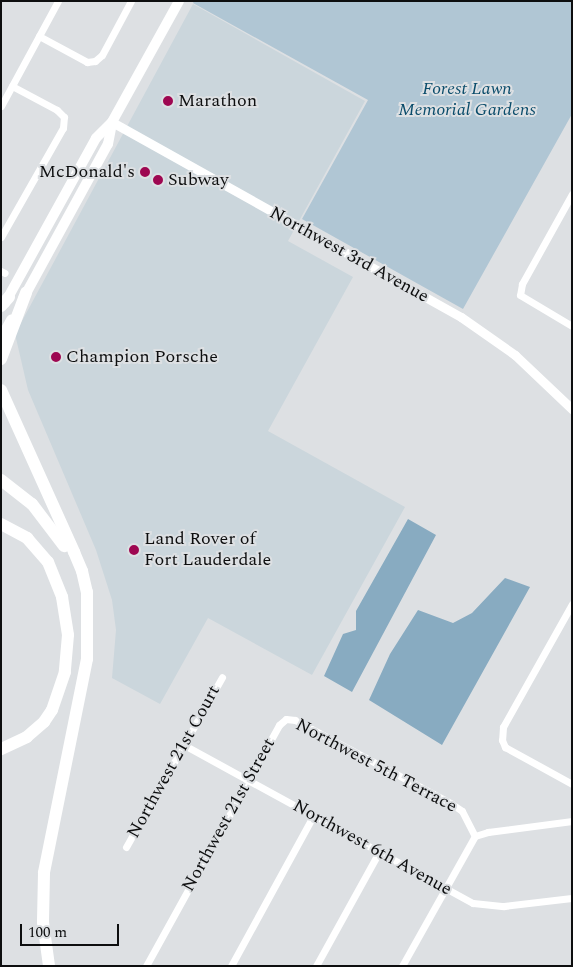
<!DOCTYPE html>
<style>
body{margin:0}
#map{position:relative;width:573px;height:967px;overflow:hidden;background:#dde0e3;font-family:Spectral,serif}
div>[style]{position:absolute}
.built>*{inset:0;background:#cbd6dc}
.green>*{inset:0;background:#b0c6d4}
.water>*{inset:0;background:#88abc1}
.minor>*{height:7px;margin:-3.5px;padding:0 3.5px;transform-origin:3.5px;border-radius:3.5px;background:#fff}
.tertiary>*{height:9px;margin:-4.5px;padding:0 4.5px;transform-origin:4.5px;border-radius:4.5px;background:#fff}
.secondary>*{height:10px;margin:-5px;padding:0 5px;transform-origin:5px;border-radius:5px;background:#fff}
.motorway>*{height:12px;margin:-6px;padding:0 6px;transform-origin:6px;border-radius:6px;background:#fff}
.dots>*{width:14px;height:14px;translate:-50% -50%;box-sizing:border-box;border:2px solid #dde0e3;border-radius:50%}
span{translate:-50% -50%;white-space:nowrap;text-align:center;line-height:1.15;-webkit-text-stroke:4px #dde0e3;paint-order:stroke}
.park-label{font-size:18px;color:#0a4c6b;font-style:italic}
.poi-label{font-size:18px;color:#0d0e0f}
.left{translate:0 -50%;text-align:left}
.right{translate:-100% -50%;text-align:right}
.street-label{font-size:18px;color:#0d0e0f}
.frame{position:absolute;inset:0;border:2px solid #0d0e0f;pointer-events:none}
.scale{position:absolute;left:20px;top:924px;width:99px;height:22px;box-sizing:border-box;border:2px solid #0d0e0f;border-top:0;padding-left:6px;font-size:15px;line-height:18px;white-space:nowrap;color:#0d0e0f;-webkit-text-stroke:4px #dde0e3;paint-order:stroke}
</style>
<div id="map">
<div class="built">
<i style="clip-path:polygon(193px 4px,365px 101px,288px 241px,353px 277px,268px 431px,405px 507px,312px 675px,208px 618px,160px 704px,112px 678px,116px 630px,112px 600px,96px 550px,28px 390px,15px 334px)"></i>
</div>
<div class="green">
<i style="clip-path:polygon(194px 1px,572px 1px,572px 114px,463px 309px,302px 219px,368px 100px,193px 3px)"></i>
</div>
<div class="water">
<i style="clip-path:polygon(408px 519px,436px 535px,352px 692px,324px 676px,343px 634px,356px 630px,356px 611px)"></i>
<i style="clip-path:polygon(505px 578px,530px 587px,442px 745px,369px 700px,390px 654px,418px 610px,453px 623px,472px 613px)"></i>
</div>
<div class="minor">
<i style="left:39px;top:36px;width:55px;rotate:28.4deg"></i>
<i style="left:87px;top:62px;width:8px;rotate:-7deg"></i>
<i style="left:95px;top:61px;width:9px;rotate:-41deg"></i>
<i style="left:102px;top:55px;width:61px;rotate:-61.8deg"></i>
<i style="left:1px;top:106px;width:119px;rotate:-61.5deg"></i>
<i style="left:572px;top:194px;width:103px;rotate:119.1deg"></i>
<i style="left:522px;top:284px;width:11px;rotate:100deg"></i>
<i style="left:520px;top:295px;width:61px;rotate:30.8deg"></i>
<i style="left:1px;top:237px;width:125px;rotate:-60.4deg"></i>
<i style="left:63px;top:128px;width:11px;rotate:-85deg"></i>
<i style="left:64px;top:117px;width:10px;rotate:-135deg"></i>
<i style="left:57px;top:110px;width:51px;rotate:-151.9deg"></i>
<i style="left:1px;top:271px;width:4px;rotate:27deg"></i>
<i style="left:572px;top:604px;width:141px;rotate:119.3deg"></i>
<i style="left:503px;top:727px;width:13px;rotate:94deg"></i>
<i style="left:502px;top:740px;width:8px;rotate:67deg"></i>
<i style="left:505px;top:747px;width:77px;rotate:28.9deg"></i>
<i style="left:184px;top:745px;width:329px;rotate:28.7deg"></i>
<i style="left:473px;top:903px;width:31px;rotate:6deg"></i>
<i style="left:504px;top:906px;width:68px;rotate:-6.7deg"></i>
<i style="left:126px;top:847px;width:195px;rotate:-60.5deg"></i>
<i style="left:146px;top:966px;width:275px;rotate:-61.1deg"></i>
<i style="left:279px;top:725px;width:9px;rotate:-41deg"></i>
<i style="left:286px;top:719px;width:9px;rotate:6deg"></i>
<i style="left:295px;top:720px;width:178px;rotate:28.1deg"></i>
<i style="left:452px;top:804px;width:12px;rotate:35deg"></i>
<i style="left:462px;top:811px;width:28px;rotate:63deg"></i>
<i style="left:475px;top:836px;width:14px;rotate:-17deg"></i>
<i style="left:488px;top:832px;width:85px;rotate:-7.5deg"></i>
<i style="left:231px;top:966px;width:171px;rotate:-61.3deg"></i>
<i style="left:316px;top:966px;width:130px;rotate:-61.1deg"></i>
<i style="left:402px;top:966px;width:149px;rotate:-60.7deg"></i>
</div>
<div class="tertiary">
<i style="left:112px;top:122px;width:400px;rotate:29.2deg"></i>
<i style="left:461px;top:317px;width:66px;rotate:35.1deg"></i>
<i style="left:515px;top:355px;width:79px;rotate:43.5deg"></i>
</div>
<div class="secondary">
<i style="left:23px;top:299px;width:177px;rotate:-61.3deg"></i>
<i style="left:108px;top:144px;width:21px;rotate:-79deg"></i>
<i style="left:5px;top:303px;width:188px;rotate:-61.1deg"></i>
<i style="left:96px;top:138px;width:23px;rotate:-45deg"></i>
<i style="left:112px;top:122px;width:138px;rotate:-61deg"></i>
<i style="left:1px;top:338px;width:21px;rotate:-61deg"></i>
</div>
<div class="motorway">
<i style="left:1px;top:306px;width:12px;rotate:-48deg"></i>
<i style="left:1px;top:359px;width:71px;rotate:-69.3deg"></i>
<i style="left:1px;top:390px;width:178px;rotate:65.7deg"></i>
<i style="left:74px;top:552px;width:21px;rotate:67deg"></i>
<i style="left:82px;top:571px;width:22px;rotate:77deg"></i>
<i style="left:87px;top:592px;width:67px;rotate:90deg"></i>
<i style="left:87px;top:659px;width:218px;rotate:101.4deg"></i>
<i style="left:44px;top:873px;width:49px;rotate:91.2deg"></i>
<i style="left:43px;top:922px;width:44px;rotate:82.2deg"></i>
<i style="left:1px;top:480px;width:39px;rotate:38deg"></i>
<i style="left:32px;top:504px;width:53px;rotate:52.7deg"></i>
<i style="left:1px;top:524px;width:30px;rotate:28deg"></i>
<i style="left:27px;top:538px;width:32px;rotate:49deg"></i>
<i style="left:48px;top:562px;width:38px;rotate:68deg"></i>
<i style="left:62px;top:597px;width:38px;rotate:81deg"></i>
<i style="left:68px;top:635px;width:37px;rotate:95deg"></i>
<i style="left:65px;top:672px;width:40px;rotate:108.9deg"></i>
<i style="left:52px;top:710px;width:14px;rotate:124deg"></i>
<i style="left:44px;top:722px;width:23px;rotate:139deg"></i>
<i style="left:27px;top:737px;width:29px;rotate:155deg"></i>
</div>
<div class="dots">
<i style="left:168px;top:101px;background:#9e0751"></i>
<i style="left:145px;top:172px;background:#9e0751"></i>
<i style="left:158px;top:180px;background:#9e0751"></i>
<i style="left:56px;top:357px;background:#9e0751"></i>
<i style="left:134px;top:550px;background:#9e0751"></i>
</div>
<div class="park-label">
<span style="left:467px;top:100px">Forest Lawn<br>Memorial Gardens</span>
</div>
<div class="poi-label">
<span class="left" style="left:178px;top:101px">Marathon</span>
<span class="right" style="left:135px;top:172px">McDonald's</span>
<span class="left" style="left:168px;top:180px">Subway</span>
<span class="left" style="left:66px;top:357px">Champion Porsche</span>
<span class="left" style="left:144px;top:550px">Land Rover of<br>Fort Lauderdale</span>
</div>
<div class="street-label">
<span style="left:349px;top:255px;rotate:29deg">Northwest 3rd Avenue</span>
<span style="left:174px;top:762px;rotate:-61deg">Northwest 21st Court</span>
<span style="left:376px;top:766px;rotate:28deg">Northwest 5th Terrace</span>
<span style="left:229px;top:815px;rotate:-61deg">Northwest 21st Street</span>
<span style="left:372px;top:848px;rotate:29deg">Northwest 6th Avenue</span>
</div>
<div class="frame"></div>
<div class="scale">100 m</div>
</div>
